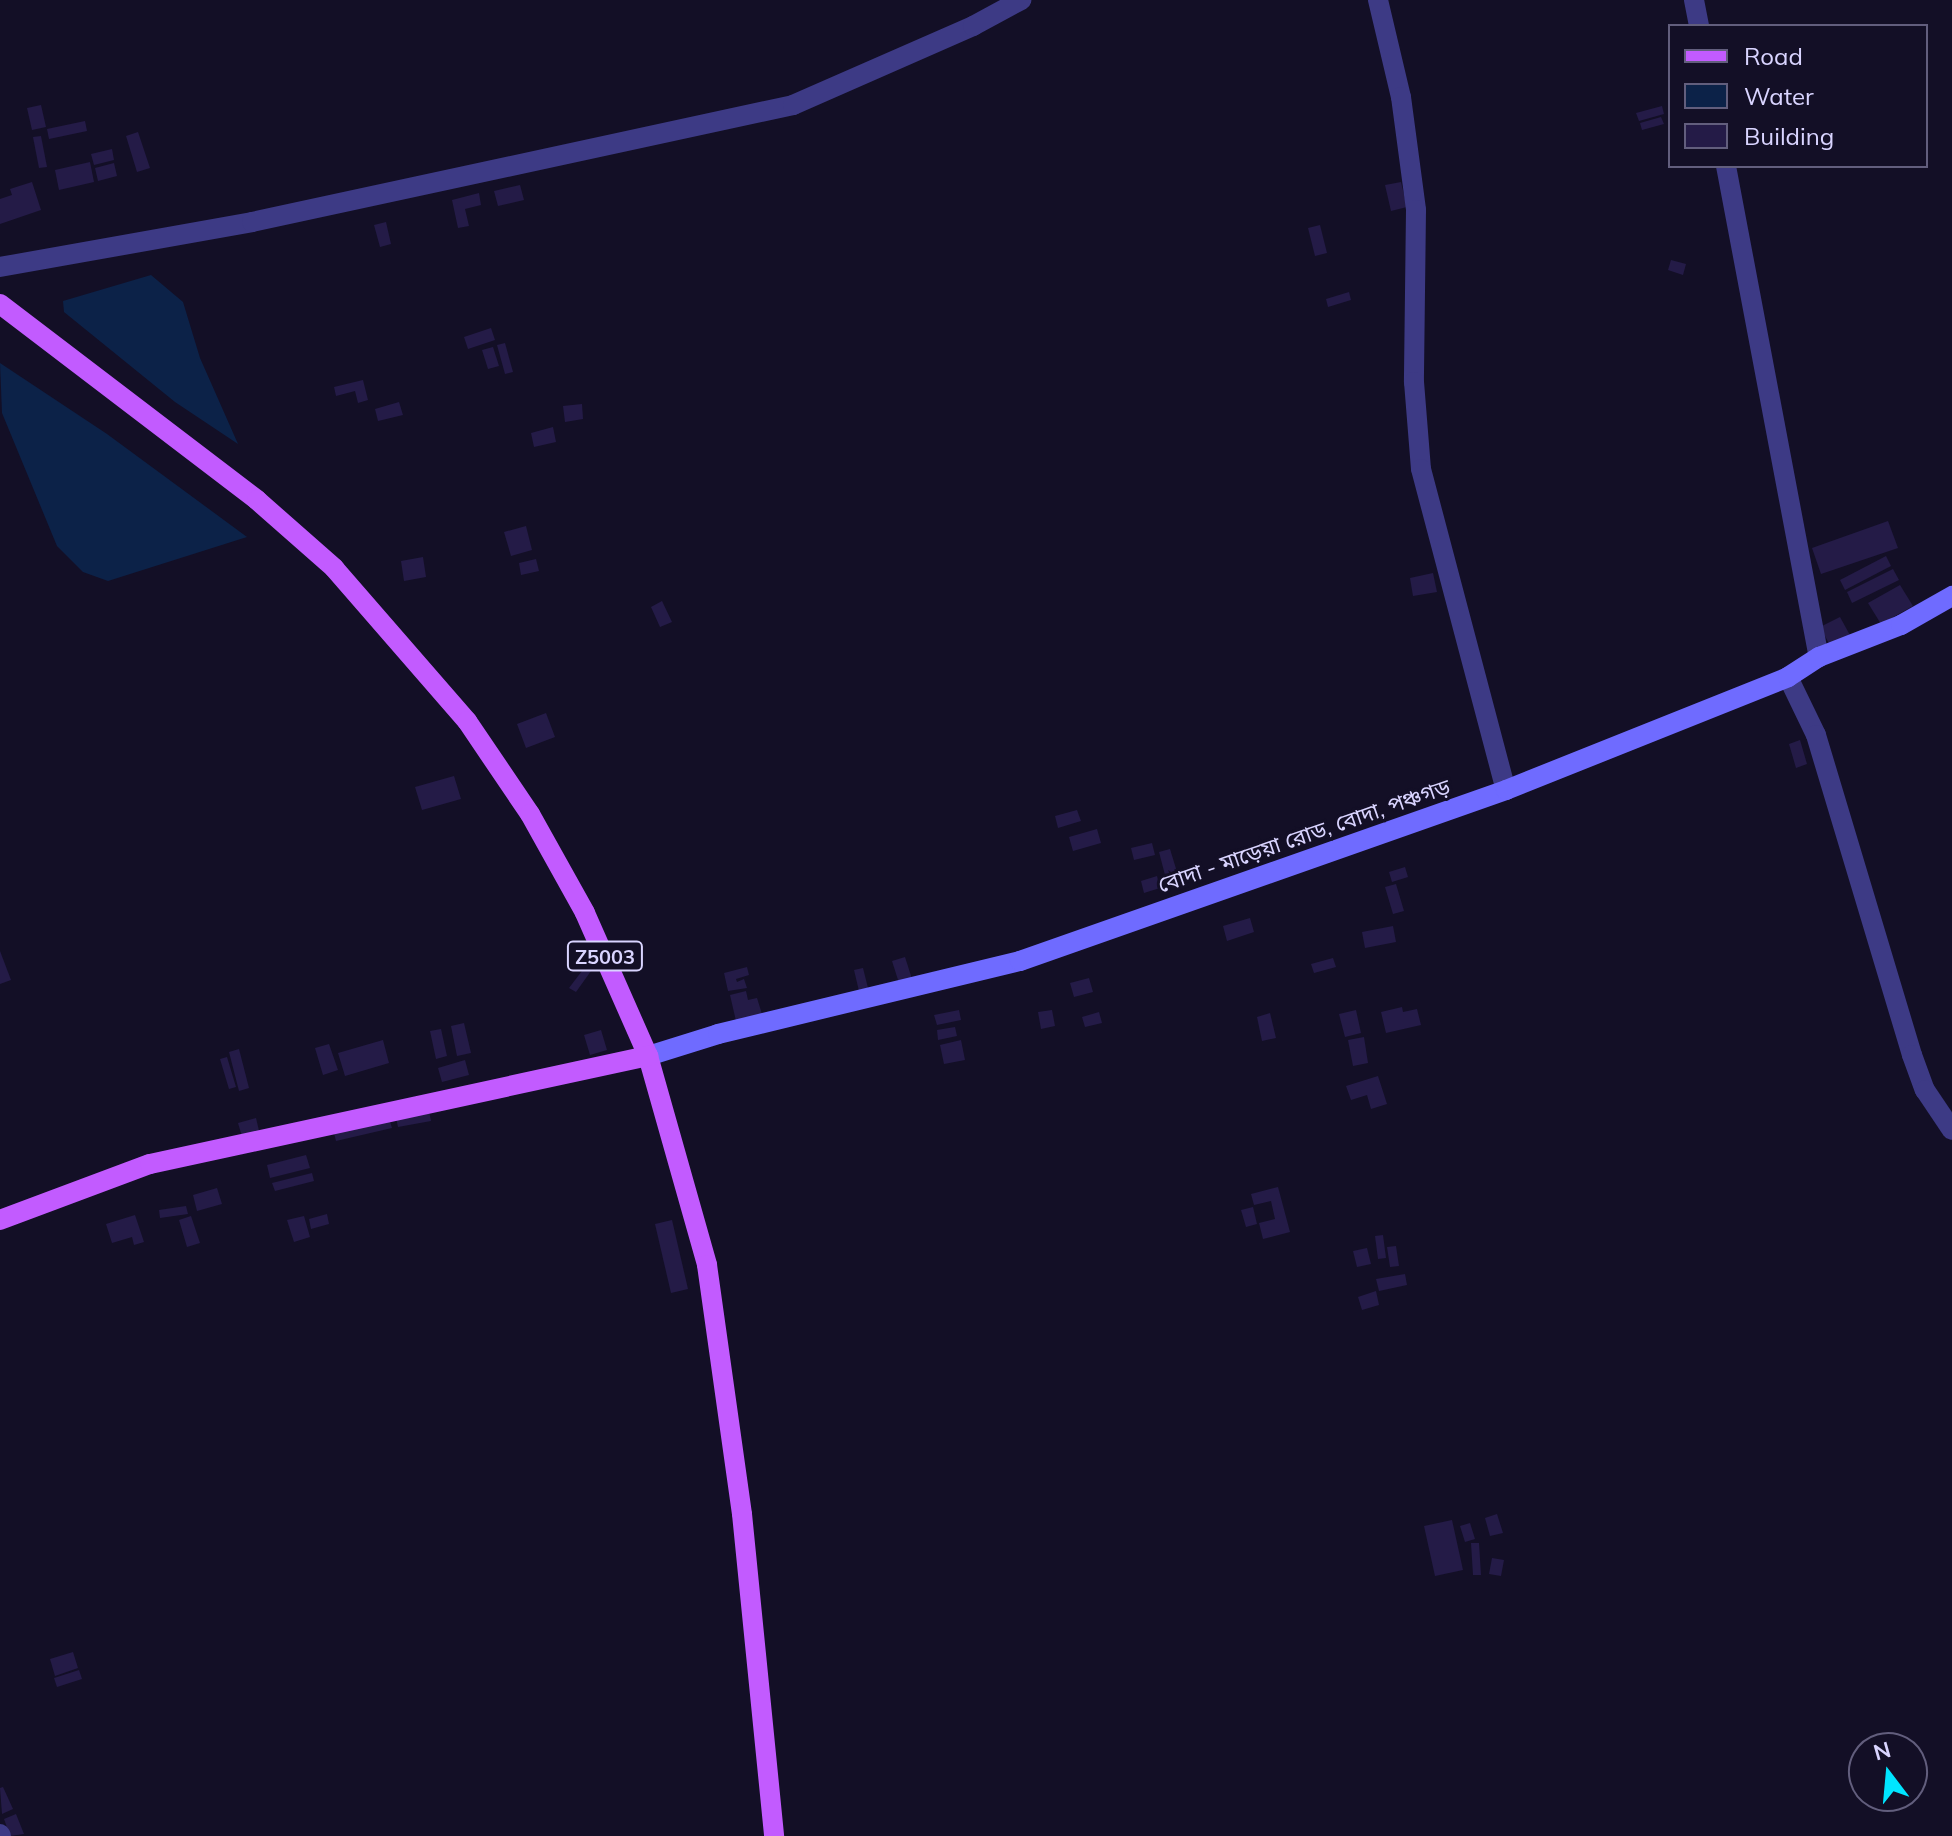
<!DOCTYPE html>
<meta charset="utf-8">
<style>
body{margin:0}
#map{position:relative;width:1952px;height:1836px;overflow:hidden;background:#130f26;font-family:Mulish,"Noto Sans Bengali",sans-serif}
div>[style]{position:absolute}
.water>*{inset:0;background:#0c2248}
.building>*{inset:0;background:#241b47}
.minor>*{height:20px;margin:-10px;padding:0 10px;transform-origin:10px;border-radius:10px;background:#3d3a85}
.secondary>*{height:20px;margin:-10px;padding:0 10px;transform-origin:10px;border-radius:10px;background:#6f6bff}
.primary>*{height:20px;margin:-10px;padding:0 10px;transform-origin:10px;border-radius:10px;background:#c25bff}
span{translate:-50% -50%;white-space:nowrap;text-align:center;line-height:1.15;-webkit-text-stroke:6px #130f26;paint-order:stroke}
.shield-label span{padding:2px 6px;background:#130f26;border:2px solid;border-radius:6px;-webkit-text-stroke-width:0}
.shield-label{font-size:20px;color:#d9d4ff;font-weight:700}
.street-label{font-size:22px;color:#d9d4ff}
.legend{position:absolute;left:1668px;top:24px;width:260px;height:144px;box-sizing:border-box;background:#130f26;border:2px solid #625e7d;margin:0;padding:10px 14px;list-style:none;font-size:24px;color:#d9d4ff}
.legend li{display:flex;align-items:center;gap:16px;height:40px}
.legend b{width:40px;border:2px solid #625e7d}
.north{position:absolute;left:1848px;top:1732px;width:80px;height:80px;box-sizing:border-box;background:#130f26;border:2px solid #625e7d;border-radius:50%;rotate:344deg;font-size:22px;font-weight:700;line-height:32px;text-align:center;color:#d9d4ff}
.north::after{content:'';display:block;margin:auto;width:28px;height:36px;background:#00e5ff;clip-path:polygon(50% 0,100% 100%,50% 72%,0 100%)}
</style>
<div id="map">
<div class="water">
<i style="clip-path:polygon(151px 275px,183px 302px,200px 358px,238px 444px,175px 402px,64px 312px,63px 301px)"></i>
<i style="clip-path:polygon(0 363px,107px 434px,247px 537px,108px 581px,83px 572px,57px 546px,2px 413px)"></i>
</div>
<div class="building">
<i style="clip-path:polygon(41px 105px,46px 127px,32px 130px,27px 108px)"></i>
<i style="clip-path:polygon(1662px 106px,1664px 114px,1639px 121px,1636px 113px)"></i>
<i style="clip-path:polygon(1661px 117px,1664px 124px,1642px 130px,1640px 123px)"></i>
<i style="clip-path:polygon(85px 121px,87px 131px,49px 139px,47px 129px)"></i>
<i style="clip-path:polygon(138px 132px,150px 168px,137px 172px,126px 136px)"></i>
<i style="clip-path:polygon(41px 136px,47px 167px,39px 168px,33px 137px)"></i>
<i style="clip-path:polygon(112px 149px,114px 160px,94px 165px,91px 154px)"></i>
<i style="clip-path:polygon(90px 162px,94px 182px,59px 190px,55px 170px)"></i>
<i style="clip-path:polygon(114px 163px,117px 176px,98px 181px,95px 168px)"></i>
<i style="clip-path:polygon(32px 182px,41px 210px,0 224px,0 199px,12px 195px,10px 189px)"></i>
<i style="clip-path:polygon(1401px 182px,1407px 207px,1391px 211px,1385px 185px)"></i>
<i style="clip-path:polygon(520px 185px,524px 200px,498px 206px,494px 191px)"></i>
<i style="clip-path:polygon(479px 193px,481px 205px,465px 209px,469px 226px,458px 228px,452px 200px)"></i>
<i style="clip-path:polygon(386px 222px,391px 244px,380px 247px,374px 225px)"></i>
<i style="clip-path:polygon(1320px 225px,1327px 253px,1315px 256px,1308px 228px)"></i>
<i style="clip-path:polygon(1671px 260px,1686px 264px,1683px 275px,1668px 270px)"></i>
<i style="clip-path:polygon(1349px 292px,1351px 300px,1328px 307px,1326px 299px)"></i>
<i style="clip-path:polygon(491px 328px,495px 340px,468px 349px,464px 337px)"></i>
<i style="clip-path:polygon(505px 343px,513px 372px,505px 374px,497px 345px)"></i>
<i style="clip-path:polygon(493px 347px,499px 366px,488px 369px,482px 350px)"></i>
<i style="clip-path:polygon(363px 380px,368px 400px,358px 403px,355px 391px,336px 396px,334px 387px)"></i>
<i style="clip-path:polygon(399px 402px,403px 415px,378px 421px,375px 409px)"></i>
<i style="clip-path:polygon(582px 404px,583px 419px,565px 422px,563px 406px)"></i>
<i style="clip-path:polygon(553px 427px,556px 442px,534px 447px,531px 433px)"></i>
<i style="clip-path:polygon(1888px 521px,1898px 548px,1821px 574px,1812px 548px)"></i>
<i style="clip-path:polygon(526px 526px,532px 550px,511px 556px,504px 532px)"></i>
<i style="clip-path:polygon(1886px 556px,1891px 566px,1845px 590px,1840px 580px)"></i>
<i style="clip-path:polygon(423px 557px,426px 577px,404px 581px,401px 561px)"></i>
<i style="clip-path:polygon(536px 559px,539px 571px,521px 575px,519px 563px)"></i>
<i style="clip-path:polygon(1893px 569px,1899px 580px,1852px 603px,1847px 592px)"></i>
<i style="clip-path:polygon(1433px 573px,1437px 592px,1413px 596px,1410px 578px)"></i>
<i style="clip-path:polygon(1900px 585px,1913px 606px,1881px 624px,1868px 603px)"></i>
<i style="clip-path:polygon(662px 601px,672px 622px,660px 627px,651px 607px)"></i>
<i style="clip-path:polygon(1840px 617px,1851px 637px,1831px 647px,1820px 627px)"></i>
<i style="clip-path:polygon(546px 713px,555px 737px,526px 748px,517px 724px)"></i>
<i style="clip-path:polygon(1800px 740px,1807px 764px,1796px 768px,1789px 744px)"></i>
<i style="clip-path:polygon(454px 776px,461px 799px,422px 810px,415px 787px)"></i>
<i style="clip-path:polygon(1077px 810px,1081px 821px,1058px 828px,1055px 816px)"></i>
<i style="clip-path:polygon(1097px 829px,1101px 843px,1073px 851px,1069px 837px)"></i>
<i style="clip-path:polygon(1152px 843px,1155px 855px,1134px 860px,1131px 848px)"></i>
<i style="clip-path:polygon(1170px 849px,1177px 872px,1165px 875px,1159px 852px)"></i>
<i style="clip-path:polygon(1405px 867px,1408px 877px,1392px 882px,1389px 872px)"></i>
<i style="clip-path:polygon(1157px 876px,1160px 888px,1144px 893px,1141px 881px)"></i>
<i style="clip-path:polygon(1396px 884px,1404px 911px,1393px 914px,1385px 887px)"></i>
<i style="clip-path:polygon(1250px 918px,1254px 932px,1227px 941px,1223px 926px)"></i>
<i style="clip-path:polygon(1393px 926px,1396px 942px,1365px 948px,1362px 932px)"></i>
<i style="clip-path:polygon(0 951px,11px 980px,0 984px)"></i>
<i style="clip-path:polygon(905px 957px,912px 979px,899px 983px,892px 961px)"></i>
<i style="clip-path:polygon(1333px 958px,1336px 967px,1314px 973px,1311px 964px)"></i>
<i style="clip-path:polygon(585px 967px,591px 971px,576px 992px,569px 988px)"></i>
<i style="clip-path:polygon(747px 967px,749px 975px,736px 979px,737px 982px,744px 979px,747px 988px,728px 991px,724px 973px)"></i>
<i style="clip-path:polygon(863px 968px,868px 988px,859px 991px,854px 970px)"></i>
<i style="clip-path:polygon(1089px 978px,1093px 992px,1074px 997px,1070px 983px)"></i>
<i style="clip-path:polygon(746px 991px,748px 1000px,757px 998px,762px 1014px,736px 1021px,730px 995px)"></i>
<i style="clip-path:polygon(1402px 1007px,1403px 1012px,1417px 1009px,1421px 1025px,1386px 1033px,1381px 1012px)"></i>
<i style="clip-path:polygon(959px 1010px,961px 1020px,937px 1025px,934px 1015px)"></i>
<i style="clip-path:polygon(1052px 1010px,1055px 1026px,1041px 1029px,1038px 1012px)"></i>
<i style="clip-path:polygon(1356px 1010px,1361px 1033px,1345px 1037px,1339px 1014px)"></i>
<i style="clip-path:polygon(1099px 1012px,1102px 1023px,1085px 1027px,1082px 1017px)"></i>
<i style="clip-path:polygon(1270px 1013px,1276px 1038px,1262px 1041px,1257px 1017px)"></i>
<i style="clip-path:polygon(464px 1023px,471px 1053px,457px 1056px,451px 1026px)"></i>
<i style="clip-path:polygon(955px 1027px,957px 1036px,938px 1040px,937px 1030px)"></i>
<i style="clip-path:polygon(441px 1029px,447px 1056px,436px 1059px,430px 1031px)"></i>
<i style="clip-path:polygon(601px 1030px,607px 1050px,590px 1055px,584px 1035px)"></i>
<i style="clip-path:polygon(1364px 1037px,1368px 1063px,1353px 1066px,1348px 1040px)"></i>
<i style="clip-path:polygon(383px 1040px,389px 1063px,345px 1076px,338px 1053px)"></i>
<i style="clip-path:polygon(961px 1040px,965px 1060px,944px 1064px,940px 1045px)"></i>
<i style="clip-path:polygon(329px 1044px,338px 1070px,323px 1075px,315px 1048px)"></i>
<i style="clip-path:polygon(239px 1049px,249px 1088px,239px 1091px,229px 1052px)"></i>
<i style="clip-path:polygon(227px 1057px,236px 1087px,229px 1089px,220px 1059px)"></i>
<i style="clip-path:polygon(465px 1060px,469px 1075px,442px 1082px,438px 1068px)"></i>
<i style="clip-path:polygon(1378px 1076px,1387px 1104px,1371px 1109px,1367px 1095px,1351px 1100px,1346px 1086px)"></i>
<i style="clip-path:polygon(428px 1106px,431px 1121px,398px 1127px,395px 1113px)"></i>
<i style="clip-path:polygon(388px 1115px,392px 1128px,336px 1141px,333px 1129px)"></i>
<i style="clip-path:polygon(256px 1118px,260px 1135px,243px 1140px,238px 1123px)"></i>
<i style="clip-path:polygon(306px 1155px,310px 1168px,270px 1178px,267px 1165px)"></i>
<i style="clip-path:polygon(312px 1173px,314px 1181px,275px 1191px,272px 1183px)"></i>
<i style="clip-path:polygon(1278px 1187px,1290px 1232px,1263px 1239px,1259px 1223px,1275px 1219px,1271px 1201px,1254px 1205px,1251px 1194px)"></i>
<i style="clip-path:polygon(217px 1188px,222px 1204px,197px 1211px,193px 1195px)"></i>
<i style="clip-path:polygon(186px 1206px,188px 1214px,160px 1218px,159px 1210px)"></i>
<i style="clip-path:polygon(1253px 1207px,1257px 1224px,1246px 1227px,1241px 1210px)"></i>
<i style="clip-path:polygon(327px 1214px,329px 1224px,311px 1229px,309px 1219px)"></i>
<i style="clip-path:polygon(135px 1215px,144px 1242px,134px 1245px,132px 1237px,112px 1243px,106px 1224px)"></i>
<i style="clip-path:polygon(191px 1216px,200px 1243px,187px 1247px,179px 1220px)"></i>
<i style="clip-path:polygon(304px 1216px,310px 1237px,294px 1242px,287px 1220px)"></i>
<i style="clip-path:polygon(672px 1220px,688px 1289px,671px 1293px,655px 1224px)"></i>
<i style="clip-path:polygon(1383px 1235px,1386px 1258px,1378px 1259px,1375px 1236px)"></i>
<i style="clip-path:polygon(1396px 1246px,1399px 1266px,1390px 1267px,1387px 1247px)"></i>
<i style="clip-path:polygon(1367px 1248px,1371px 1264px,1357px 1267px,1353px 1251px)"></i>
<i style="clip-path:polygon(1405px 1274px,1407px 1285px,1379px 1291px,1376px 1279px)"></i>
<i style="clip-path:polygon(1376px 1291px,1379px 1305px,1362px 1310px,1358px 1297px)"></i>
<i style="clip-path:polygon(1497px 1514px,1503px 1533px,1490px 1536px,1485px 1518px)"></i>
<i style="clip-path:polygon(1452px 1520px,1463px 1570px,1435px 1576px,1424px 1526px)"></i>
<i style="clip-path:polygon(1470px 1523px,1475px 1539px,1465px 1542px,1460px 1526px)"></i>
<i style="clip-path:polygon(1471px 1543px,1479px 1543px,1481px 1575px,1473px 1575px)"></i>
<i style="clip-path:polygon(1492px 1558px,1504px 1560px,1501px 1576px,1489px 1574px)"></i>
<i style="clip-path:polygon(73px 1652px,78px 1668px,55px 1676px,50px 1659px)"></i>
<i style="clip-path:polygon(79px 1670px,82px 1679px,57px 1687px,54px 1678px)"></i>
<i style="clip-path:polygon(3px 1787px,13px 1809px,2px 1814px,0 1788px)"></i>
<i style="clip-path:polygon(16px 1814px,24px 1834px,10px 1836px,4px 1819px)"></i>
</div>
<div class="minor">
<i style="left:1378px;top:0;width:100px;rotate:76.7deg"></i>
<i style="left:1401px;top:97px;width:114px;rotate:82.4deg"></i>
<i style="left:1416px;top:210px;width:172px;rotate:90.7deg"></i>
<i style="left:1414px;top:382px;width:87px;rotate:85.4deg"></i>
<i style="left:1421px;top:469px;width:332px;rotate:75.2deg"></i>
<i style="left:1694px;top:0;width:26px;rotate:79deg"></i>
<i style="left:1726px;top:166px;width:500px;rotate:79.3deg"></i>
<i style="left:0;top:267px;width:256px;rotate:-10.1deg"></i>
<i style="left:252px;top:222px;width:554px;rotate:-12.2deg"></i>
<i style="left:793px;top:105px;width:197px;rotate:-23.7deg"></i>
<i style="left:973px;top:26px;width:55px;rotate:-28.4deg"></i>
<i style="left:1788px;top:677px;width:64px;rotate:64.2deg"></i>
<i style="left:1816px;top:735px;width:334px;rotate:73.3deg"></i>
<i style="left:1912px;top:1055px;width:37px;rotate:70deg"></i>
<i style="left:1925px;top:1090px;width:48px;rotate:56deg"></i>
<i style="left:0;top:1834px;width:2px;rotate:63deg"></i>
</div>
<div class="secondary">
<i style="left:648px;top:1056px;width:73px;rotate:-17.4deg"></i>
<i style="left:718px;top:1034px;width:311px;rotate:-13.6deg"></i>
<i style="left:1020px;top:961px;width:515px;rotate:-19.38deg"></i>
<i style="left:1506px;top:790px;width:304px;rotate:-21.8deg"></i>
<i style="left:1788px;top:677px;width:37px;rotate:-33deg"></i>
<i style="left:1819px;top:657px;width:88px;rotate:-21.3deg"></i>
<i style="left:1901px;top:625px;width:59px;rotate:-29.6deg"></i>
</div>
<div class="primary">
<i style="left:0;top:304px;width:323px;rotate:37.3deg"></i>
<i style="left:257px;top:500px;width:103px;rotate:41.4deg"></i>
<i style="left:334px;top:568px;width:203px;rotate:49deg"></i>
<i style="left:467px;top:721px;width:112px;rotate:55.9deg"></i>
<i style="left:530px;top:814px;width:113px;rotate:60.9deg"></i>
<i style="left:585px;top:913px;width:156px;rotate:66.2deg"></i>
<i style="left:648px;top:1056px;width:217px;rotate:74.2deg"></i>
<i style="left:707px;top:1265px;width:251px;rotate:82deg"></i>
<i style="left:742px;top:1514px;width:324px;rotate:84.3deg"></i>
<i style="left:0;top:1220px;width:160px;rotate:-20.5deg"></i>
<i style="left:150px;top:1164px;width:510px;rotate:-12.24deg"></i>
</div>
<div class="shield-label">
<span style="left:605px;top:956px">Z5003</span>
</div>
<div class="street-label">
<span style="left:1304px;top:836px;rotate:-19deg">বোদা - মাড়েয়া রোড, বোদা, পঞ্চগড়</span>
</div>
<ul class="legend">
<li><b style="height:10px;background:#c25bff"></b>Road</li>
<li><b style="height:22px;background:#0c2248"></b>Water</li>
<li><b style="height:22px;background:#241b47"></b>Building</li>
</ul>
<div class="north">N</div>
</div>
